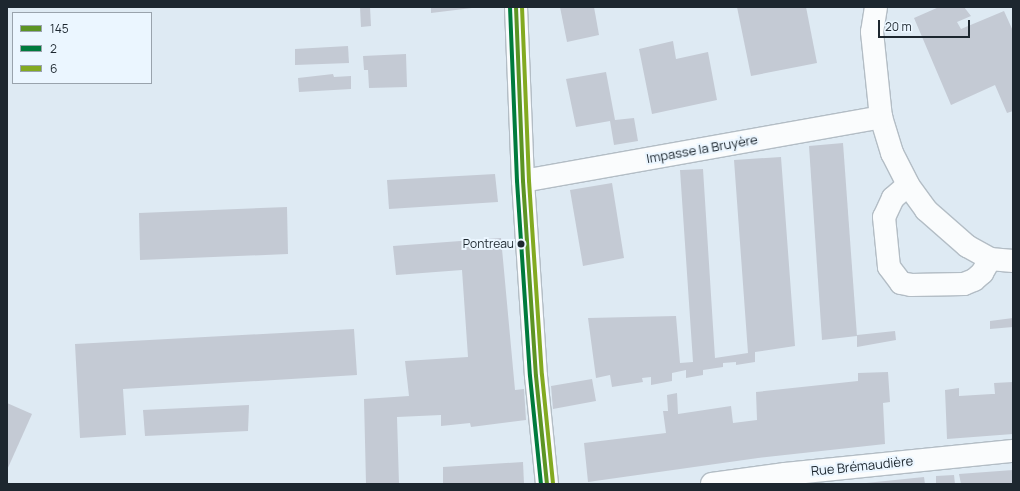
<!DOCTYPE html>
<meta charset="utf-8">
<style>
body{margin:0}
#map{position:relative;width:1020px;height:491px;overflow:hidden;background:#deeaf3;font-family:Manrope,sans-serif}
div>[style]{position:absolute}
.building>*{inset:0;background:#c4cad4}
.roads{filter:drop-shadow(1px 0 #b3bdc5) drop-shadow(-1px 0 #b3bdc5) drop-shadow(0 1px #b3bdc5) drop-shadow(0 -1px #b3bdc5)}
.minor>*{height:22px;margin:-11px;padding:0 11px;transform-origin:11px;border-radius:11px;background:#fafcfd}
.secondary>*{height:22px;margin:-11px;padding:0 11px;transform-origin:11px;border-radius:11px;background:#fafcfd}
.bus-1>*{height:4px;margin:-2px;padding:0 2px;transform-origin:2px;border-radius:2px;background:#5c9424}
.bus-2>*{height:4px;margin:-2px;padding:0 2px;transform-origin:2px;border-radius:2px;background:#007b3d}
.bus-3>*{height:4px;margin:-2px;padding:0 2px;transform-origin:2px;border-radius:2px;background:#83aa21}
.dots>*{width:11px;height:11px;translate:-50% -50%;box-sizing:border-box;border:2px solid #ebf6ff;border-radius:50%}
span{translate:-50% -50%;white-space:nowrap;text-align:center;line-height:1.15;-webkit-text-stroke:4px #ebf6ff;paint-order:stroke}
.bus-label{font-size:12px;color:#1d272f}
.right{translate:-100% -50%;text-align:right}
.street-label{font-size:13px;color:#1d272f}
.frame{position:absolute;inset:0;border:8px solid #1d272f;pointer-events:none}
.legend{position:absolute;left:12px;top:12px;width:140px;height:72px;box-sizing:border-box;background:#ebf6ff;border:1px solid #99a3ac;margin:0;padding:5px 7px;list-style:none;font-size:12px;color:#1d272f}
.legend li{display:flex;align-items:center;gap:8px;height:20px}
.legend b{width:20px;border:1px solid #99a3ac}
.scale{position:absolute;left:878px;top:20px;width:92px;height:18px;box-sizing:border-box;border:2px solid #1d272f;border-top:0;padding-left:5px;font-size:12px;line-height:14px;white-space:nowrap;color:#1d272f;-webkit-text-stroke:3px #ebf6ff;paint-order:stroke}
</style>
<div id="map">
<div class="building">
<i style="clip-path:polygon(360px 7px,370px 7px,371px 26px,361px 27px)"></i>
<i style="clip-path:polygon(431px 7px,472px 7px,472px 8px,431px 13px)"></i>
<i style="clip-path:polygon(560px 7px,594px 7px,599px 35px,567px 42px)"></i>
<i style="clip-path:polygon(737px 7px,806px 7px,817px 63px,751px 76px)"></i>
<i style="clip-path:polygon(939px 7px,964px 7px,971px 16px,957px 22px,961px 29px,1004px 11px,1013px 31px,1013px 111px,1007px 113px,995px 85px,951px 105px,914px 18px)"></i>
<i style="clip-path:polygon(673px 41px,676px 59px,708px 52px,717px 100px,652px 114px,639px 49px)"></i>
<i style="clip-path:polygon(348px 46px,349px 63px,295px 65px,295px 49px)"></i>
<i style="clip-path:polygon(406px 54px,407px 87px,369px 88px,368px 70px,364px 70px,363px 56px)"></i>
<i style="clip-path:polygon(606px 72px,615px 120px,634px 118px,638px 141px,614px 145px,610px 121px,576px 127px,566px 79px)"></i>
<i style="clip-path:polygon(333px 74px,334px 77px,351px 76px,351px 89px,299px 92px,298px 78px)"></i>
<i style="clip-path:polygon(843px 143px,857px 336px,822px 340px,809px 146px)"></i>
<i style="clip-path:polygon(781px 157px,795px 346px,755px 352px,755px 362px,736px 365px,736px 362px,723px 363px,723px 367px,703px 370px,703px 375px,686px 378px,686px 370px,672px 373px,672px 381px,651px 385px,651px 377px,642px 378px,643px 382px,612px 387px,610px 375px,596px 378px,588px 318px,676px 316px,680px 363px,693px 362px,680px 170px,682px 170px,703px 169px,715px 358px,748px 353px,734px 160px)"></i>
<i style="clip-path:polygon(495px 174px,498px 202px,389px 209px,387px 180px)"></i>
<i style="clip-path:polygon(612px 183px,624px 258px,583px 266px,570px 190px)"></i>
<i style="clip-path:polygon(287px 207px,288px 254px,140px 260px,139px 213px)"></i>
<i style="clip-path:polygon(501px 238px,515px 390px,524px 389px,526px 420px,471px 427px,470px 423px,441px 426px,441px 415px,397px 417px,399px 484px,366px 484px,364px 399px,409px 396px,405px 361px,468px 357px,462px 270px,396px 275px,393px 246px)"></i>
<i style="clip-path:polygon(1013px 318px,1013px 327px,990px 329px,990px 321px)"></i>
<i style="clip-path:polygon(354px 329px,357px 375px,123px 389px,126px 435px,80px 438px,75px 344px)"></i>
<i style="clip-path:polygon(895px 331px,896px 340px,857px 347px,857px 335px)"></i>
<i style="clip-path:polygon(888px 372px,890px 402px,883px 403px,885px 444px,758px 458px,588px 482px,584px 443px,666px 433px,663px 411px,668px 411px,667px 395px,677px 393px,678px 414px,731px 406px,733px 423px,757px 420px,756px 392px,858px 381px,858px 373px)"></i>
<i style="clip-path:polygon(592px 379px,596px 401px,553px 409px,551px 386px)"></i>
<i style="clip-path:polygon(1013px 382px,1013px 434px,947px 439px,945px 390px,959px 388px,959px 396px,992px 394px,995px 394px,994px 383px)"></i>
<i style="clip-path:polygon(7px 403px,32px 414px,7px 470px)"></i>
<i style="clip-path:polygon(249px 405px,248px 431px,145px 436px,143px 410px)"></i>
<i style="clip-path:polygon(523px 462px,524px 484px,443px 484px,443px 467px)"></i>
<i style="clip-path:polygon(1013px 470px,1013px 484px,961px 484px,959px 474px)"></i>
<i style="clip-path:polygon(954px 475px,955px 484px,936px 484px,936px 476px)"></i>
<i style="clip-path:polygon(924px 477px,925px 484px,866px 484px,866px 483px)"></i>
</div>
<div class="roads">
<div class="minor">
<i style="left:876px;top:7px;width:25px;rotate:99deg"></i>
<i style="left:872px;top:32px;width:85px;rotate:84deg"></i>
<i style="left:881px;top:117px;width:38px;rotate:73deg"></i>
<i style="left:892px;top:153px;width:36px;rotate:63deg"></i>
<i style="left:908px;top:185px;width:31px;rotate:54deg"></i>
<i style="left:926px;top:210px;width:55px;rotate:41.3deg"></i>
<i style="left:967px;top:246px;width:26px;rotate:29deg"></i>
<i style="left:990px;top:259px;width:23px;rotate:5deg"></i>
<i style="left:523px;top:181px;width:364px;rotate:-10.1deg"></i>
<i style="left:908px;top:185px;width:20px;rotate:139deg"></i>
<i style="left:893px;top:198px;width:21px;rotate:115deg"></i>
<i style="left:884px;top:217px;width:50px;rotate:84.3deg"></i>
<i style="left:889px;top:267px;width:20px;rotate:53deg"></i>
<i style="left:901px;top:283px;width:10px;rotate:11deg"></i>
<i style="left:911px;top:285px;width:53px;rotate:-1.1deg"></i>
<i style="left:964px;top:284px;width:11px;rotate:-22deg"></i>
<i style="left:974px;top:280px;width:11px;rotate:-41deg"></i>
<i style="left:982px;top:273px;width:16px;rotate:-60deg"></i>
<i style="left:712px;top:484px;width:74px;rotate:-7.8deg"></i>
<i style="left:785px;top:474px;width:229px;rotate:-5.8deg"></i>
</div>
<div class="secondary">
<i style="left:516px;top:7px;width:174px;rotate:87.7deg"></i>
<i style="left:523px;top:181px;width:195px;rotate:86.2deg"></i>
<i style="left:536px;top:376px;width:109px;rotate:84.2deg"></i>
</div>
</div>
<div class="bus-1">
<i style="left:516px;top:7px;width:174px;rotate:87.7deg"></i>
<i style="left:523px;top:181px;width:195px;rotate:86.2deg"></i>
<i style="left:536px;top:376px;width:109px;rotate:84.2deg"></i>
</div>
<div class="bus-2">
<i style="left:510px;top:7px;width:174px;rotate:87.7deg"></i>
<i style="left:517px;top:181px;width:195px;rotate:86.2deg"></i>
<i style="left:530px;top:376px;width:109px;rotate:84.2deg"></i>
</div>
<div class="bus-3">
<i style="left:522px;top:7px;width:174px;rotate:87.7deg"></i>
<i style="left:529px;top:181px;width:194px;rotate:86.2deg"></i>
<i style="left:542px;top:375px;width:109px;rotate:84.2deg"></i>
</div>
<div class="dots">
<i style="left:521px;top:244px;background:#1d272f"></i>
</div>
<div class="bus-label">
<span class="right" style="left:514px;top:244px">Pontreau</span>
</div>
<div class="street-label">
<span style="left:702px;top:149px;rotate:-10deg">Impasse la Bruyère</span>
<span style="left:862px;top:466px;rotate:-6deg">Rue Brémaudière</span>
</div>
<div class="frame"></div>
<ul class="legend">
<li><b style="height:5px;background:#5c9424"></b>145</li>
<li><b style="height:5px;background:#007b3d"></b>2</li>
<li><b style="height:5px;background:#83aa21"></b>6</li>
</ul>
<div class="scale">20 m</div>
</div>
